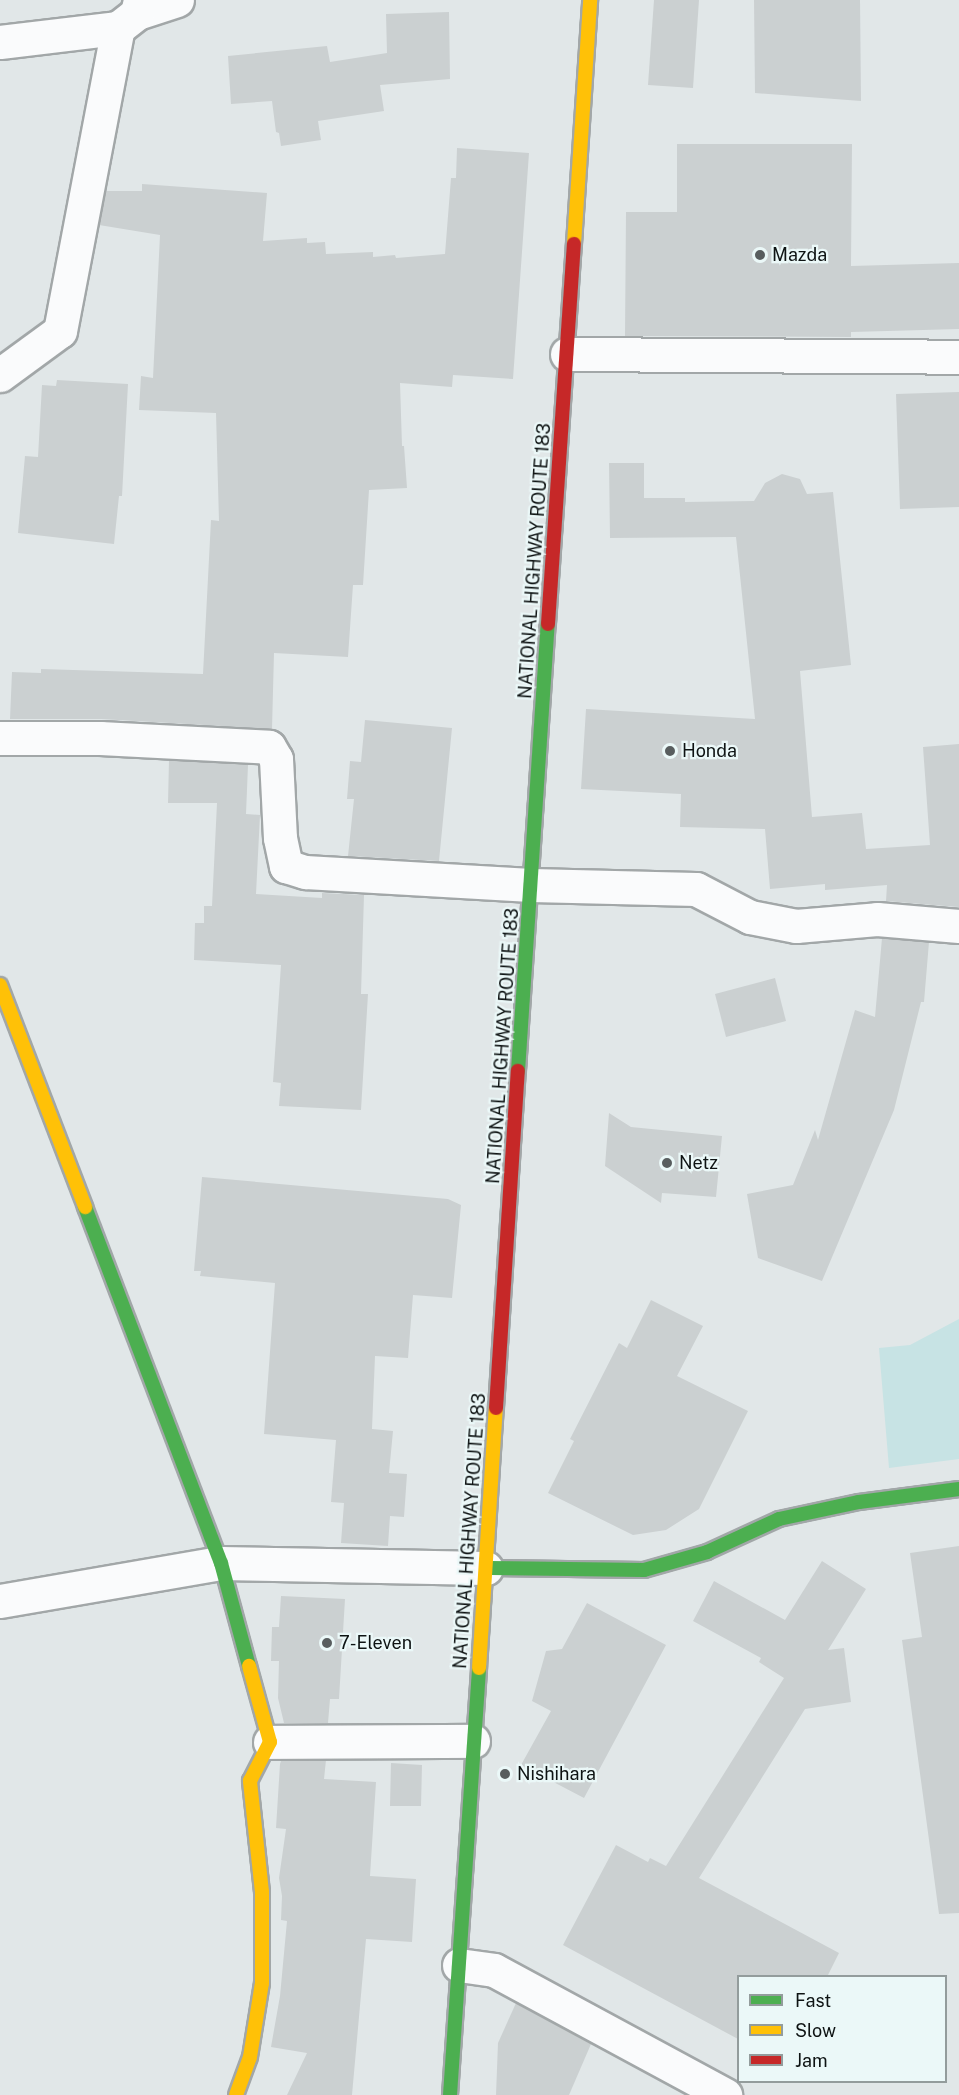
<!DOCTYPE html>
<style>
body{margin:0}
#map{position:relative;width:959px;height:2095px;overflow:hidden;background:#e1e7e8;font-family:"Public Sans",sans-serif}
div>[style]{position:absolute}
.green>*{inset:0;background:#c7e3e4}
.building>*{inset:0;background:#cbd0d1}
.roads{filter:drop-shadow(2px 0 #a2a7a8) drop-shadow(-2px 0 #a2a7a8) drop-shadow(0 2px #a2a7a8) drop-shadow(0 -2px #a2a7a8)}
.street>*{height:33px;margin:-16.5px;padding:0 16.5px;transform-origin:16.5px;border-radius:16.5px;background:#fafbfc}
.fast>*{height:14px;margin:-7px;padding:0 7px;transform-origin:7px;border-radius:7px;background:#4caf50}
.slow>*{height:14px;margin:-7px;padding:0 7px;transform-origin:7px;border-radius:7px;background:#ffc107}
.jam>*{height:14px;margin:-7px;padding:0 7px;transform-origin:7px;border-radius:7px;background:#c62828}
.dots>*{width:16px;height:16px;translate:-50% -50%;box-sizing:border-box;border:3px solid #ebf8f8;border-radius:50%}
span{translate:-50% -50%;white-space:nowrap;text-align:center;line-height:1.15;-webkit-text-stroke:4.5px #ebf8f8;paint-order:stroke}
.poi-label{font-size:18px;color:#0e1313}
.left{translate:0 -50%;text-align:left}
.street-label{font-size:18px;color:#0e1313}
.legend{position:absolute;left:737px;top:1975px;width:210px;height:108px;box-sizing:border-box;background:#ebf8f8;border:2px solid #939c9c;margin:0;padding:8px 10px;list-style:none;font-size:18px;color:#0e1313}
.legend li{display:flex;align-items:center;gap:12px;height:30px}
.legend b{width:30px;border:2px solid #939c9c}
</style>
<div id="map">
<div class="green">
<i style="clip-path:polygon(959px 1319px,959px 1459px,889px 1468px,879px 1348px,910px 1345px)"></i>
</div>
<div class="building">
<i style="clip-path:polygon(654px 0,699px 0,693px 88px,648px 85px)"></i>
<i style="clip-path:polygon(754px 0,860px 0,861px 101px,755px 93px)"></i>
<i style="clip-path:polygon(449px 12px,450px 79px,380px 85px,384px 111px,318px 121px,321px 140px,281px 146px,279px 133px,276px 132px,272px 101px,231px 104px,228px 56px,327px 46px,330px 62px,387px 53px,386px 14px)"></i>
<i style="clip-path:polygon(677px 144px,852px 144px,851px 266px,959px 263px,959px 329px,851px 332px,851px 337px,625px 336px,626px 212px,677px 212px)"></i>
<i style="clip-path:polygon(457px 148px,529px 153px,513px 379px,453px 375px,452px 387px,400px 383px,402px 446px,404px 446px,407px 488px,369px 490px,363px 585px,353px 585px,348px 657px,274px 653px,272px 729px,101px 719px,10px 719px,12px 672px,41px 673px,41px 669px,203px 674px,211px 520px,219px 521px,216px 413px,139px 410px,141px 376px,153px 378px,160px 235px,99px 225px,106px 191px,142px 191px,142px 184px,267px 193px,263px 241px,307px 238px,307px 243px,325px 242px,326px 254px,373px 252px,373px 257px,395px 255px,396px 258px,445px 254px,451px 178px,456px 178px)"></i>
<i style="clip-path:polygon(57px 380px,128px 384px,122px 496px,119px 496px,114px 544px,18px 533px,25px 456px,38px 457px,42px 385px,56px 386px)"></i>
<i style="clip-path:polygon(959px 392px,959px 507px,900px 509px,896px 394px)"></i>
<i style="clip-path:polygon(609px 463px,644px 463px,644px 498px,685px 498px,685px 502px,754px 501px,765px 483px,782px 474px,800px 479px,807px 494px,833px 492px,851px 665px,800px 671px,812px 817px,862px 813px,866px 849px,930px 845px,923px 747px,959px 744px,959px 907px,933px 905px,933px 899px,933px 905px,886px 901px,887px 885px,825px 890px,825px 884px,770px 889px,765px 829px,680px 827px,681px 794px,581px 789px,586px 709px,755px 719px,736px 537px,610px 538px)"></i>
<i style="clip-path:polygon(365px 720px,452px 728px,439px 861px,348px 856px,354px 799px,347px 799px,350px 761px,361px 762px)"></i>
<i style="clip-path:polygon(169px 760px,248px 765px,246px 814px,260px 815px,256px 894px,322px 898px,322px 893px,364px 895px,361px 994px,368px 994px,361px 1110px,279px 1106px,281px 1083px,273px 1082px,281px 965px,194px 960px,195px 923px,204px 923px,204px 906px,212px 906px,217px 803px,168px 803px)"></i>
<i style="clip-path:polygon(882px 938px,929px 942px,924px 1002px,921px 1002px,894px 1110px,822px 1281px,758px 1258px,747px 1194px,793px 1185px,815px 1130px,818px 1140px,855px 1010px,875px 1017px)"></i>
<i style="clip-path:polygon(775px 978px,786px 1021px,726px 1037px,715px 994px)"></i>
<i style="clip-path:polygon(609px 1113px,631px 1127px,722px 1136px,716px 1197px,662px 1193px,661px 1203px,605px 1166px)"></i>
<i style="clip-path:polygon(202px 1177px,448px 1199px,461px 1205px,452px 1298px,413px 1295px,408px 1358px,375px 1356px,372px 1429px,393px 1431px,389px 1473px,407px 1474px,404px 1517px,390px 1516px,388px 1546px,341px 1543px,344px 1503px,331px 1502px,336px 1440px,264px 1434px,275px 1283px,200px 1276px,201px 1271px,194px 1271px)"></i>
<i style="clip-path:polygon(651px 1300px,703px 1326px,677px 1376px,748px 1411px,699px 1509px,666px 1530px,633px 1535px,548px 1493px,574px 1441px,570px 1439px,619px 1343px,627px 1348px)"></i>
<i style="clip-path:polygon(959px 1546px,959px 1913px,939px 1914px,902px 1640px,922px 1637px,910px 1553px)"></i>
<i style="clip-path:polygon(822px 1561px,866px 1589px,828px 1650px,844px 1648px,851px 1702px,805px 1709px,699px 1878px,839px 1953px,827px 1977px,738px 1977px,738px 2039px,563px 1945px,616px 1845px,648px 1862px,650px 1858px,666px 1866px,784px 1678px,759px 1662px,761px 1658px,693px 1621px,714px 1581px,785px 1620px)"></i>
<i style="clip-path:polygon(281px 1596px,345px 1599px,339px 1699px,330px 1699px,328px 1723px,284px 1723px,278px 1698px,279px 1661px,271px 1661px,272px 1627px,279px 1627px)"></i>
<i style="clip-path:polygon(587px 1603px,666px 1645px,584px 1798px,521px 1765px,551px 1711px,532px 1701px,546px 1651px,562px 1649px)"></i>
<i style="clip-path:polygon(326px 1760px,324px 1779px,376px 1782px,370px 1876px,416px 1879px,412px 1942px,366px 1939px,352px 2095px,287px 2095px,307px 2053px,271px 2047px,280px 1996px,287px 1921px,281px 1920px,282px 1896px,279px 1878px,286px 1829px,276px 1828px,280px 1764px,281px 1761px)"></i>
<i style="clip-path:polygon(391px 1763px,422px 1765px,421px 1806px,390px 1806px)"></i>
<i style="clip-path:polygon(516px 2003px,591px 2044px,569px 2095px,496px 2095px,498px 2043px)"></i>
</div>
<div class="roads">
<div class="street">
<i style="left:137px;top:13px;width:42px;rotate:-18deg"></i>
<i style="left:0;top:42px;width:119px;rotate:-6.8deg"></i>
<i style="left:567px;top:354px;width:392px;rotate:0.4deg"></i>
<i style="left:0;top:375px;width:74px;rotate:-36.3deg"></i>
<i style="left:60px;top:331px;width:309px;rotate:-79.2deg"></i>
<i style="left:118px;top:28px;width:24px;rotate:-38deg"></i>
<i style="left:137px;top:13px;width:13px;rotate:-77deg"></i>
<i style="left:0;top:738px;width:100px"></i>
<i style="left:100px;top:738px;width:169px;rotate:3deg"></i>
<i style="left:269px;top:747px;width:14px;rotate:60deg"></i>
<i style="left:276px;top:759px;width:79px;rotate:87.1deg"></i>
<i style="left:280px;top:838px;width:29px;rotate:78deg"></i>
<i style="left:286px;top:866px;width:20px;rotate:18deg"></i>
<i style="left:305px;top:872px;width:226px;rotate:3.3deg"></i>
<i style="left:531px;top:885px;width:165px;rotate:1.4deg"></i>
<i style="left:696px;top:889px;width:61px;rotate:27.4deg"></i>
<i style="left:750px;top:917px;width:47px;rotate:11.1deg"></i>
<i style="left:796px;top:926px;width:81px;rotate:-4.9deg"></i>
<i style="left:877px;top:919px;width:82px;rotate:4.9deg"></i>
<i style="left:0;top:1601px;width:224px;rotate:-9.8deg"></i>
<i style="left:221px;top:1563px;width:265px;rotate:1.1deg"></i>
<i style="left:270px;top:1742px;width:203px;rotate:-0.3deg"></i>
<i style="left:459px;top:1965px;width:35px;rotate:8deg"></i>
<i style="left:494px;top:1970px;width:263px;rotate:28.4deg"></i>
</div>
<div class="fast">
<i style="left:518px;top:1071px;width:448px;rotate:-86.2deg"></i>
<i style="left:85px;top:1207px;width:381px;rotate:69.1deg"></i>
<i style="left:221px;top:1563px;width:107px;rotate:74.8deg"></i>
<i style="left:486px;top:1568px;width:158px;rotate:0.7deg"></i>
<i style="left:644px;top:1570px;width:66px;rotate:-15.9deg"></i>
<i style="left:707px;top:1552px;width:79px;rotate:-24.6deg"></i>
<i style="left:779px;top:1519px;width:82px;rotate:-12deg"></i>
<i style="left:859px;top:1502px;width:101px;rotate:-7.4deg"></i>
<i style="left:450px;top:2095px;width:428px;rotate:-86.1deg"></i>
</div>
<div class="slow">
<i style="left:574px;top:244px;width:245px;rotate:-86.2deg"></i>
<i style="left:0;top:985px;width:238px;rotate:69deg"></i>
<i style="left:479px;top:1668px;width:261px;rotate:-86.3deg"></i>
<i style="left:236px;top:2095px;width:40px;rotate:-69.8deg"></i>
<i style="left:250px;top:2057px;width:75px;rotate:-80.8deg"></i>
<i style="left:262px;top:1983px;width:91px;rotate:-90deg"></i>
<i style="left:262px;top:1892px;width:112px;rotate:-96.2deg"></i>
<i style="left:250px;top:1781px;width:44px;rotate:-62.9deg"></i>
<i style="left:270px;top:1742px;width:79px;rotate:-105.4deg"></i>
</div>
<div class="jam">
<i style="left:548px;top:624px;width:381px;rotate:-86.1deg"></i>
<i style="left:496px;top:1408px;width:338px;rotate:-86.3deg"></i>
</div>
</div>
<div class="dots">
<i style="left:760px;top:255px;background:#585d5e"></i>
<i style="left:670px;top:751px;background:#585d5e"></i>
<i style="left:667px;top:1163px;background:#585d5e"></i>
<i style="left:327px;top:1643px;background:#585d5e"></i>
<i style="left:505px;top:1774px;background:#585d5e"></i>
</div>
<div class="poi-label">
<span class="left" style="left:772px;top:255px">Mazda</span>
<span class="left" style="left:682px;top:751px">Honda</span>
<span class="left" style="left:679px;top:1163px">Netz</span>
<span class="left" style="left:339px;top:1643px">7-Eleven</span>
<span class="left" style="left:517px;top:1774px">Nishihara</span>
</div>
<div class="street-label">
<span style="left:535px;top:561px;rotate:-86deg">NATIONAL HIGHWAY ROUTE 183</span>
<span style="left:503px;top:1046px;rotate:-86deg">NATIONAL HIGHWAY ROUTE 183</span>
<span style="left:470px;top:1531px;rotate:-86deg">NATIONAL HIGHWAY ROUTE 183</span>
</div>
<ul class="legend">
<li><b style="height:8px;background:#4caf50"></b>Fast</li>
<li><b style="height:8px;background:#ffc107"></b>Slow</li>
<li><b style="height:8px;background:#c62828"></b>Jam</li>
</ul>
</div>
